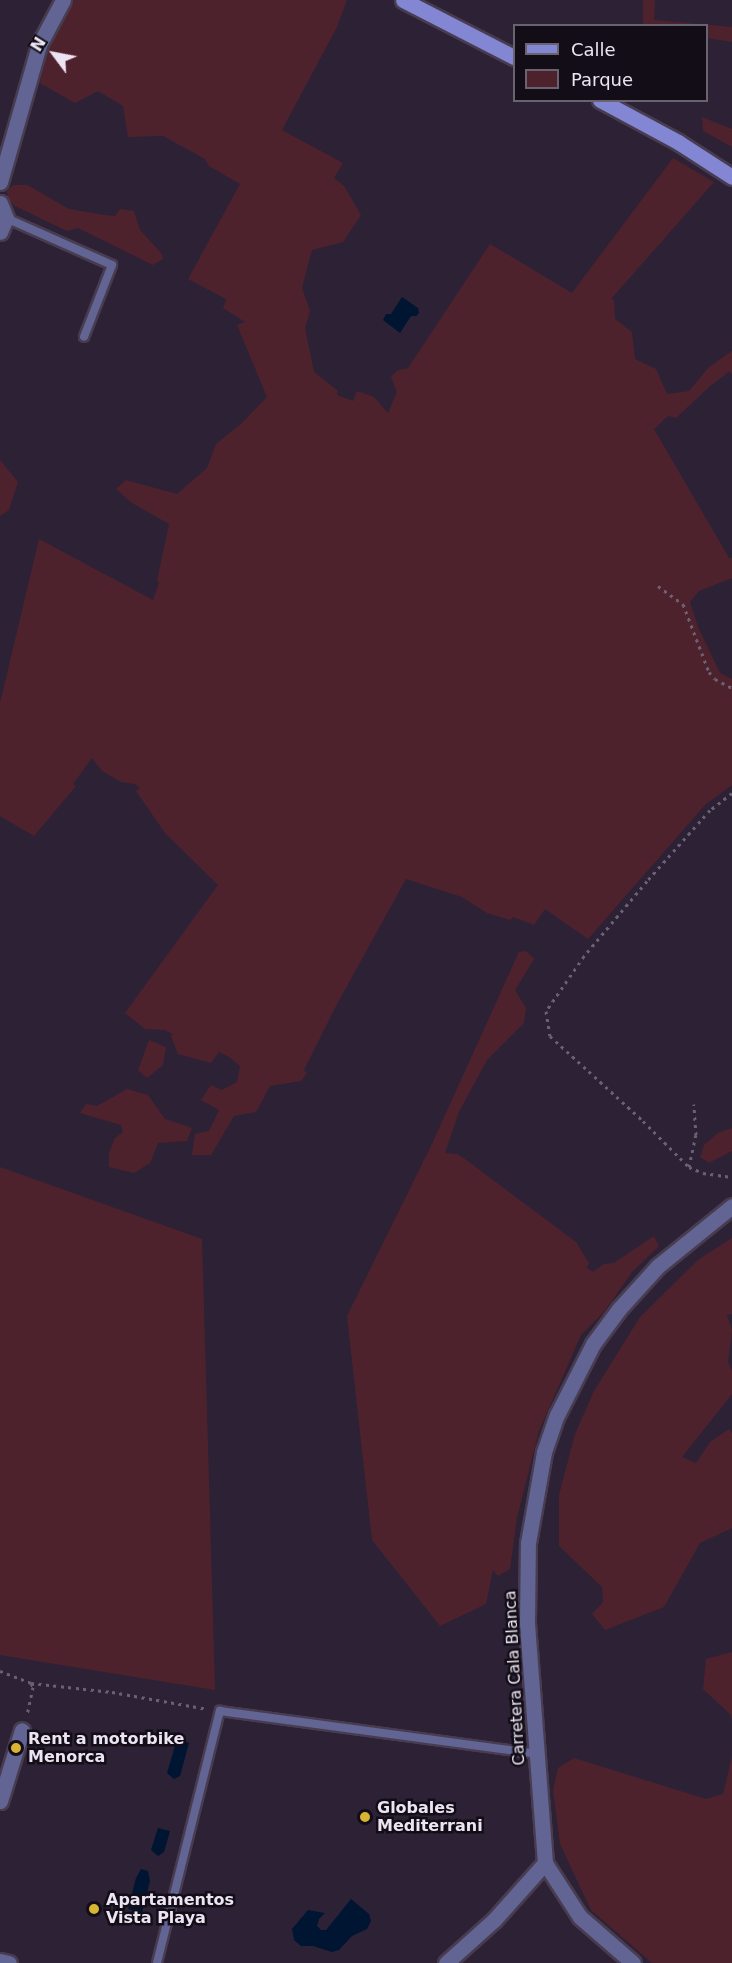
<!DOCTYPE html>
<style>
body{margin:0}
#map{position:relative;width:732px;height:1963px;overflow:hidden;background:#2d2136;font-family:"DejaVu Sans",sans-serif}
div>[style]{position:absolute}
.green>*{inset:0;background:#4e222c}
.water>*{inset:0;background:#001531}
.path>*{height:3px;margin-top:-1.5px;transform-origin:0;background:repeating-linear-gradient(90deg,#6c6174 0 3px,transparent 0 7.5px)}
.roads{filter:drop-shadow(2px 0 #483c50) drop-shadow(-2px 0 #483c50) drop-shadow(0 2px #483c50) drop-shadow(0 -2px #483c50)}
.service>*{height:8px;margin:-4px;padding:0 4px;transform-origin:4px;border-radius:4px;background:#626494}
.minor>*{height:15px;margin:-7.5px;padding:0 7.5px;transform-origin:7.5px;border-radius:7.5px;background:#626494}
.secondary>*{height:15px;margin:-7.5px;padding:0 7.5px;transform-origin:7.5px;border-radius:7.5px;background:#8386d3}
.dots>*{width:16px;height:16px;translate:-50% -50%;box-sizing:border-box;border:3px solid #120d17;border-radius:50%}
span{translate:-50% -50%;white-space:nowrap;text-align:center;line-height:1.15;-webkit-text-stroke:5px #120d17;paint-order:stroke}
.street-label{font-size:16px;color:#ece4f2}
.poi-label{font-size:16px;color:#ece4f2;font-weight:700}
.left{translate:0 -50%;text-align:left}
.legend{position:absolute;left:513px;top:24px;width:195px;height:78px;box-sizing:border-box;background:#120d17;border:2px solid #69636f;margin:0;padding:8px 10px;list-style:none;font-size:18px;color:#ece4f2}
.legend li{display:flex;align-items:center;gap:12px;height:30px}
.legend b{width:30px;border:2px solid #69636f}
.north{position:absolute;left:24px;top:24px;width:60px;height:60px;-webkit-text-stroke:4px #120d17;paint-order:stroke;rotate:302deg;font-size:16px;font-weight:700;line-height:24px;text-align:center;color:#ece4f2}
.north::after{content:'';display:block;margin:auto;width:21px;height:27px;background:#ece4f2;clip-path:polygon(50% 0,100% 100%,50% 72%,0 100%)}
</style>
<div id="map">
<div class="green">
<i style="clip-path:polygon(73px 0,347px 0,337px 27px,282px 130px,343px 163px,334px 178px,344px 186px,361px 215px,343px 242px,312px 250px,302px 288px,310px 311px,305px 328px,314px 372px,338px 391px,337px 395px,353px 401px,357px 391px,374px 397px,388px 413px,397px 392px,391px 377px,398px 370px,408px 368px,490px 244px,572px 293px,673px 158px,714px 182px,611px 299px,614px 300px,615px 319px,632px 332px,635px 359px,656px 369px,667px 394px,689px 391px,709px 367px,732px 351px,732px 375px,730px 371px,709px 387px,676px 418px,668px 416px,654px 429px,729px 558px,732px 558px,732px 578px,699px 591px,690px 602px,698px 627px,720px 673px,732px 679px,732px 785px,705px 805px,588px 939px,545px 909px,534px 925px,513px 917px,510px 920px,487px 913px,462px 897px,406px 879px,336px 1006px,304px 1070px,307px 1073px,301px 1081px,270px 1086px,256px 1112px,234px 1116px,211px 1155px,192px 1155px,195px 1134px,209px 1131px,219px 1110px,201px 1100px,211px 1085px,222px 1090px,237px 1082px,240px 1066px,229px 1057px,219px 1052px,211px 1063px,178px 1054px,171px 1036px,173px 1034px,164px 1030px,145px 1029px,125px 1013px,218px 885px,165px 833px,136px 791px,140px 788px,135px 784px,121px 782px,102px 771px,92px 758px,73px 784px,76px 786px,34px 836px,0 816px,0 703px,39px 539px,153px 600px,159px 583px,157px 581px,169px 524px,132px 503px,116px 489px,126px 480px,177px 494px,207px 468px,216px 444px,242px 423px,267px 397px,237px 325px,245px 322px,223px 308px,226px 299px,188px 279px,240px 184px,209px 166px,205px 159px,163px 136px,128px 137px,123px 106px,98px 91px,75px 103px,40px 83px,49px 46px)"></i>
<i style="clip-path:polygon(643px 0,655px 0,654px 20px,732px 27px,732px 42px,707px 38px,706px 26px,643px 25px)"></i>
<i style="clip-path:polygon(702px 117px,732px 129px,732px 147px,703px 131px)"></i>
<i style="clip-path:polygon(13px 185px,27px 185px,69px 209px,104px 215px,115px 216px,120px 209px,134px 211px,140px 230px,162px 254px,163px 259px,153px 265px,78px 228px,67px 231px,15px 206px,8px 199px,7px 191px)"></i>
<i style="clip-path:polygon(0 460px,18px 482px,9px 510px,0 516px)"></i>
<i style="clip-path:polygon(526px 951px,534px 959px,515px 990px,526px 1008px,524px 1023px,487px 1060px,459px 1112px,445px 1153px,457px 1154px,465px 1159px,576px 1242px,589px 1263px,587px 1268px,593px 1272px,604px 1264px,614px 1263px,654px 1236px,659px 1246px,632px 1272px,604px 1312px,581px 1335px,539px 1431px,517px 1518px,510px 1569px,498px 1576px,493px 1570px,486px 1604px,440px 1626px,372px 1540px,347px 1316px,430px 1148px,519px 952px)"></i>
<i style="clip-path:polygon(149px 1040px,166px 1047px,163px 1065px,147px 1078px,138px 1070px)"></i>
<i style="clip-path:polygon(127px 1089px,148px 1095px,165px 1119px,192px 1128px,187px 1141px,158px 1143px,150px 1163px,134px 1173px,109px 1167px,109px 1153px,115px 1138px,123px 1132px,121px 1125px,80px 1113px,86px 1104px,97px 1106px)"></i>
<i style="clip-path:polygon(732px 1128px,732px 1151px,709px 1163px,700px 1157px,704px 1145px,718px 1133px)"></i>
<i style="clip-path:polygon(0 1167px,202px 1239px,215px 1690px,0 1655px)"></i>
<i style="clip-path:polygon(732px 1238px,732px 1314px,727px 1315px,732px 1330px,728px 1362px,732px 1371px,732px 1394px,682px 1457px,696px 1463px,710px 1442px,729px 1429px,732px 1433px,732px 1528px,700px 1543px,664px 1607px,605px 1630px,592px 1614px,603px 1602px,602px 1587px,559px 1546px,559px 1495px,575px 1434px,594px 1391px,640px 1317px,698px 1260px)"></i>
<i style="clip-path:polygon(732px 1652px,732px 1723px,731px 1715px,703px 1689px,706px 1659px)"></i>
<i style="clip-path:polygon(732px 1757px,732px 1963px,652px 1963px,591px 1910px,560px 1844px,553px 1790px,558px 1768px,574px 1758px,706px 1799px,723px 1794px)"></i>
</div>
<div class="water">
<i style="clip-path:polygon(402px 297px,418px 308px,419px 313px,416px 316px,411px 316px,400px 333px,383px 320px,386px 314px,391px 314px)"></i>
<i style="clip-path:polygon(177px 1739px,189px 1743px,180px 1776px,174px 1779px,167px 1773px)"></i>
<i style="clip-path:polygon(158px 1828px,170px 1831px,164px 1852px,158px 1856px,151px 1850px)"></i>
<i style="clip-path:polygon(141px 1869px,148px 1871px,150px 1881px,142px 1913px,128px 1909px,136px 1878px)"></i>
<i style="clip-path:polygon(351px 1899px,369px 1914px,371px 1921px,367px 1929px,352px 1936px,339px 1950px,332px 1952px,313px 1946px,301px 1946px,294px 1940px,292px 1929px,308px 1910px,325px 1913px,319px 1919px,317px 1926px,321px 1930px,326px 1930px)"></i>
</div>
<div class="path">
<i style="left:658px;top:586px;width:31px;rotate:36deg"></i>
<i style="left:683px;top:604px;width:73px;rotate:69.1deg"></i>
<i style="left:709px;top:672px;width:9px;rotate:49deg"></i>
<i style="left:715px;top:679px;width:19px;rotate:28deg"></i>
<i style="left:732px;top:793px;width:28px;rotate:142deg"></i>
<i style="left:710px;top:810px;width:95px;rotate:131.6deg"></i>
<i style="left:647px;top:881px;width:98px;rotate:130deg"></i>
<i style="left:584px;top:956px;width:67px;rotate:124.6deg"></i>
<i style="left:546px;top:1011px;width:25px;rotate:81deg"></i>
<i style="left:550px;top:1036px;width:126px;rotate:42.4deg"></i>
<i style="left:643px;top:1121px;width:65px;rotate:45deg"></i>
<i style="left:689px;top:1167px;width:15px;rotate:23deg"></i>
<i style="left:703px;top:1173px;width:29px;rotate:8deg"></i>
<i style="left:689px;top:1167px;width:33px;rotate:-78deg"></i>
<i style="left:696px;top:1135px;width:31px;rotate:-94deg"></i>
<i style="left:0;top:1671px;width:33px;rotate:21deg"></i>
<i style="left:31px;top:1683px;width:4px;rotate:63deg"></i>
<i style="left:33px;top:1687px;width:30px;rotate:102deg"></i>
<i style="left:31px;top:1683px;width:81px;rotate:6.3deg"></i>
<i style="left:112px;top:1692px;width:97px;rotate:10.1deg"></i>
</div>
<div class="roads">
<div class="service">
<i style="left:6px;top:218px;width:116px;rotate:23.9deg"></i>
<i style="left:112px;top:265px;width:77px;rotate:111.3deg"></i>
<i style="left:157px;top:1963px;width:260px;rotate:-76deg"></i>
<i style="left:220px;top:1711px;width:321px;rotate:7.7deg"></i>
</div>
<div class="minor">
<i style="left:0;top:182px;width:142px;rotate:-74.1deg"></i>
<i style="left:39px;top:45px;width:51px;rotate:-61.9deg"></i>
<i style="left:0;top:203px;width:16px;rotate:68deg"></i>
<i style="left:6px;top:218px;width:15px;rotate:113deg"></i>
<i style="left:0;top:1801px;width:74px;rotate:-72.8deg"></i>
<i style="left:545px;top:1863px;width:64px;rotate:57.1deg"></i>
<i style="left:580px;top:1917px;width:70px;rotate:41deg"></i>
<i style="left:0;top:1961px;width:9px;rotate:13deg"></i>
<i style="left:446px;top:1963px;width:64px;rotate:-41.9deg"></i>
<i style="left:494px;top:1920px;width:76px;rotate:-48.2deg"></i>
<i style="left:545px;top:1863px;width:243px;rotate:-94.3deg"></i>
<i style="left:527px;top:1621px;width:78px;rotate:-89.3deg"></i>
<i style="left:528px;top:1543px;width:92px;rotate:-80deg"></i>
<i style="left:544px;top:1452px;width:39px;rotate:-71deg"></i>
<i style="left:557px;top:1415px;width:80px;rotate:-63.1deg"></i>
<i style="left:593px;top:1344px;width:44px;rotate:-53.4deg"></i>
<i style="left:619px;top:1309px;width:58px;rotate:-47.8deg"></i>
<i style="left:658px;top:1266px;width:95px;rotate:-39deg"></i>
</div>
<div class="secondary">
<i style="left:403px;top:0;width:125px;rotate:27.2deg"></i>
<i style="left:600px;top:100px;width:89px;rotate:28.3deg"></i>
<i style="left:678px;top:142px;width:64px;rotate:32.9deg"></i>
</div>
</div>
<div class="dots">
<i style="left:16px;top:1748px;background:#d9b334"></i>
<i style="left:365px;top:1817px;background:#d9b334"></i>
<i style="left:94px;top:1909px;background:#d9b334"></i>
</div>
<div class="street-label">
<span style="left:515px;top:1678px;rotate:-93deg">Carretera Cala Blanca</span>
</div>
<div class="poi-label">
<span class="left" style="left:28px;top:1748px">Rent a motorbike<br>Menorca</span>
<span class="left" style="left:377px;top:1817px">Globales<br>Mediterrani</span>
<span class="left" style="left:106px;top:1909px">Apartamentos<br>Vista Playa</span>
</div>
<ul class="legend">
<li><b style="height:8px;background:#8386d3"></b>Calle</li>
<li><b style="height:16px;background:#4e222c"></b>Parque</li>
</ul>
<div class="north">N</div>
</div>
